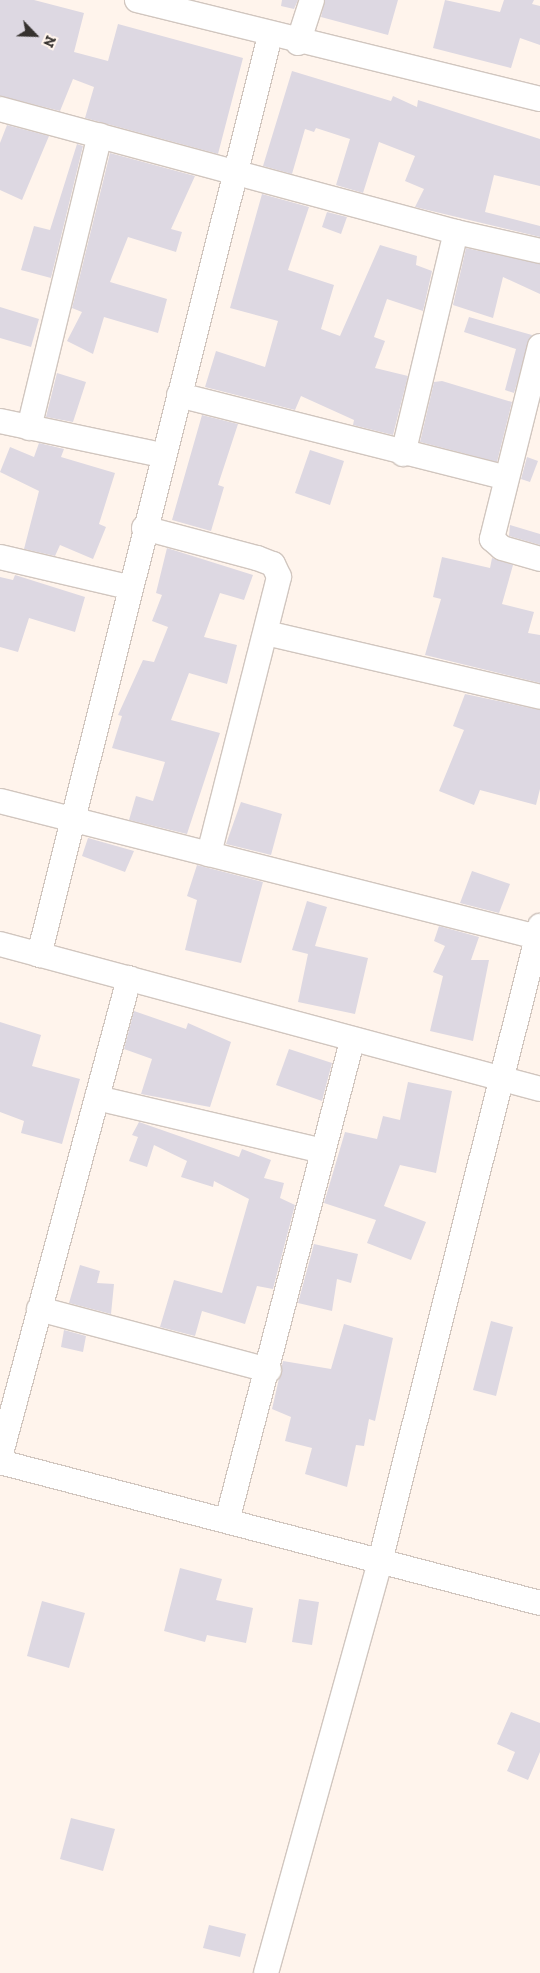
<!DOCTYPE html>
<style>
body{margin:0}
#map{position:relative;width:540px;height:1973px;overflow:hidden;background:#fff4ec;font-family:"Zilla Slab",serif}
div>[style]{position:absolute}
.building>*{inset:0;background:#ddd8e2}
.roads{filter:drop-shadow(1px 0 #d1c6bf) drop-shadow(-1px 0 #d1c6bf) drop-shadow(0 1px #d1c6bf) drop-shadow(0 -1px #d1c6bf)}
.minor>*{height:24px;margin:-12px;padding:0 12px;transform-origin:12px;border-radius:12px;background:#fff}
span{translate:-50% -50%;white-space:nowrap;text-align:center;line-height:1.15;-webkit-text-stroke:4px #fff4ec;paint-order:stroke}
.north{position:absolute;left:10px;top:10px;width:50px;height:50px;-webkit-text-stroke:4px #fff4ec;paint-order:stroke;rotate:114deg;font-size:14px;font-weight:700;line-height:20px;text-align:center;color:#36322f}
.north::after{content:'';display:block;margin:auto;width:18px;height:22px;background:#36322f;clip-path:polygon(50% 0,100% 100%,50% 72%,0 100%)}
</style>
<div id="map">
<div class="building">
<i style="clip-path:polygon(0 0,34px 0,84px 13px,74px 52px,108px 61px,118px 24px,243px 58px,218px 154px,85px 118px,94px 87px,73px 79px,60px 111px,0 96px)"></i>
<i style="clip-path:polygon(282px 0,298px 0,294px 9px,281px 6px)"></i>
<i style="clip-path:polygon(325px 0,398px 0,388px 35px,321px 17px)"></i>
<i style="clip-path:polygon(445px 0,500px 12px,504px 0,534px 0,532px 4px,540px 6px,540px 45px,520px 38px,511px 68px,433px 48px)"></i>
<i style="clip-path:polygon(292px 71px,391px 101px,393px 96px,417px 107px,418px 100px,540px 139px,540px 186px,494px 175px,485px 212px,540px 226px,540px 237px,415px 207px,424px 189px,405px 181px,415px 156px,379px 142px,363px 193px,336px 185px,350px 139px,316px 128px,314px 132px,305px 129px,292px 174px,263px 166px)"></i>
<i style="clip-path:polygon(7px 125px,49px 136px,22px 200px,0 190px,0 143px)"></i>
<i style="clip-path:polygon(77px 144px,83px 146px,51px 278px,21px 270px,34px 226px,50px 230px)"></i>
<i style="clip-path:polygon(110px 153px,195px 176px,171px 229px,182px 232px,176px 252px,128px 237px,110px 282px,167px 299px,158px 333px,104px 317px,93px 354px,67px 341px,82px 312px,72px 308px)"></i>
<i style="clip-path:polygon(262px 194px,309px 207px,288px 270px,334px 285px,321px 329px,340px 336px,380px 245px,417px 256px,416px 265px,432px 271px,423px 311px,387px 299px,374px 337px,385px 341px,375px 368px,408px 376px,393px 435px,353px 425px,354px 420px,301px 396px,295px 410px,205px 387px,216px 351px,265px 367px,278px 321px,230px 308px)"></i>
<i style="clip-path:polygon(327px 212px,347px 217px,341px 234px,322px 227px)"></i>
<i style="clip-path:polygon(466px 248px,540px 264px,540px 294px,503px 277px,493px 318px,453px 305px)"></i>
<i style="clip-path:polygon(0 307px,39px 319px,31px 347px,0 338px)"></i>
<i style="clip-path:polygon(469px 317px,532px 335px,514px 393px,505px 390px,516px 349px,464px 332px)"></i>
<i style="clip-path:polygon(57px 373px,86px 382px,73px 422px,46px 417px)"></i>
<i style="clip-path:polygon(442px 381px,512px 402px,497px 462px,420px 442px,434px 382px)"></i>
<i style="clip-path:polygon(202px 415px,238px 424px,218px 485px,224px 487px,211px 531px,172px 520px)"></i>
<i style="clip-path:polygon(39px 443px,64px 449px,61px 457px,115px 473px,99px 524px,106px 527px,93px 559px,60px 545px,55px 556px,24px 549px,39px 491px,0 472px,10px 447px,34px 457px)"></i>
<i style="clip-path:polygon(310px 450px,344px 461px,330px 505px,295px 493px)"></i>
<i style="clip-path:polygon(527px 457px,538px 461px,530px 482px,521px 479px)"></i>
<i style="clip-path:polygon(510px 525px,540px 534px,540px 545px,509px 536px)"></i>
<i style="clip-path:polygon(167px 548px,253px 575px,244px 600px,220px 593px,204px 637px,237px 645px,227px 684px,189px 673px,171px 720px,220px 733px,187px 834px,129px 820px,136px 796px,153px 801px,165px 762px,112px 748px,122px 716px,118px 715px,143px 660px,154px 662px,168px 627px,152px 621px,162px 595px,156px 593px)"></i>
<i style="clip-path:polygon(442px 557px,490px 568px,492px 558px,513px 565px,502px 604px,534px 612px,528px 633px,540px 635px,540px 683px,425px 655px,441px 599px,433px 597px)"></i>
<i style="clip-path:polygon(15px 575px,85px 597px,75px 632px,29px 618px,18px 652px,0 647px,0 577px,13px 580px)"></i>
<i style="clip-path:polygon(465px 694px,540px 710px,540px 789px,536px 805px,480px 790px,474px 805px,439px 791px,464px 730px,453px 726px)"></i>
<i style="clip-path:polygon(241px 802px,282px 814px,271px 855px,226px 844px)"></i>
<i style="clip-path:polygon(88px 838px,134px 851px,125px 872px,82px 856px)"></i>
<i style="clip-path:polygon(197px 865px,263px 882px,241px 963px,185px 950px,197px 900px,187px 896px)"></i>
<i style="clip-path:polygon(472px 871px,510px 884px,499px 913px,460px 903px)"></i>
<i style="clip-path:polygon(307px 901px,327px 907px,315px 946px,368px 958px,355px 1014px,298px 1002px,308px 954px,292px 950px)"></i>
<i style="clip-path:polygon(439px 926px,479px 937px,471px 960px,489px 960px,473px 1041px,430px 1031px,443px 976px,433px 972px,445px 946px,434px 941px)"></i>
<i style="clip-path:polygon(134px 1011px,186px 1029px,188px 1023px,231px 1042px,210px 1107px,141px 1094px,152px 1059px,124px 1049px)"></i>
<i style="clip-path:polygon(0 1022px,41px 1035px,32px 1066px,80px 1079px,62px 1144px,21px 1133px,24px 1121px,0 1112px)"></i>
<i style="clip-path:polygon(289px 1049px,332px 1063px,322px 1101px,276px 1085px)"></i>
<i style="clip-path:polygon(408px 1082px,452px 1091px,436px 1173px,400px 1165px,384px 1206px,426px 1222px,411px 1260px,367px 1243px,376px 1220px,324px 1203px,345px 1132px,377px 1139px,383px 1116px,400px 1120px)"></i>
<i style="clip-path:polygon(139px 1122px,239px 1157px,242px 1149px,271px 1160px,264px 1178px,284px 1183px,280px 1198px,295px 1205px,273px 1289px,257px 1286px,245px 1324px,202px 1311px,195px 1336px,160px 1327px,174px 1280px,222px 1293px,249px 1199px,214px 1181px,213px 1187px,181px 1177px,187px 1161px,154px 1145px,147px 1167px,129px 1161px,138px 1137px,132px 1135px)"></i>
<i style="clip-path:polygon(314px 1244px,358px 1254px,351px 1283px,337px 1279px,332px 1311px,298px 1303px)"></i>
<i style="clip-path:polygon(80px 1265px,100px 1271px,97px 1283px,114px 1284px,111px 1314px,69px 1303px)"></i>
<i style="clip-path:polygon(491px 1321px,513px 1327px,496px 1396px,473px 1390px)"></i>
<i style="clip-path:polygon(344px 1324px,393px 1338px,375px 1421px,369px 1419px,364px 1446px,356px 1445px,347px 1487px,305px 1474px,312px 1448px,285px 1441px,291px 1417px,272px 1409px,283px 1361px,331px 1369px)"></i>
<i style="clip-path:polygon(64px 1330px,86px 1336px,83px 1352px,61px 1347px)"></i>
<i style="clip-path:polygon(180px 1568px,222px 1579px,216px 1600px,253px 1608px,246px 1643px,207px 1635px,205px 1642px,164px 1631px)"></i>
<i style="clip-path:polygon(299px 1599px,319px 1602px,312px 1645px,292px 1642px)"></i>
<i style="clip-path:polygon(42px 1601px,85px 1613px,69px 1668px,27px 1656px)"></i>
<i style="clip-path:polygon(511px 1712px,540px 1723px,540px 1752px,528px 1780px,507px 1771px,515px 1752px,497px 1744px)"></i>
<i style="clip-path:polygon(71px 1818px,115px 1829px,103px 1871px,60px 1859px)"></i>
<i style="clip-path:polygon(209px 1925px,246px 1934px,240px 1957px,203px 1948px)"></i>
</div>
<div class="roads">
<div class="minor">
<i style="left:137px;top:0;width:415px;rotate:13.8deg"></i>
<i style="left:298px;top:43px;width:45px;rotate:-72deg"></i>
<i style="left:0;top:109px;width:472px;rotate:15.1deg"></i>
<i style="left:540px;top:346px;width:199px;rotate:104deg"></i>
<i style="left:492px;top:539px;width:13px;rotate:42deg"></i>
<i style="left:502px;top:548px;width:40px;rotate:16deg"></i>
<i style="left:179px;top:395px;width:337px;rotate:14.2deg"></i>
<i style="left:0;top:421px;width:165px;rotate:11.9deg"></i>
<i style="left:29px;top:428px;width:301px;rotate:-76.4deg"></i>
<i style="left:403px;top:454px;width:228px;rotate:-76.6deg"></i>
<i style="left:456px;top:232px;width:86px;rotate:12.7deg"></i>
<i style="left:144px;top:528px;width:117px;rotate:14.9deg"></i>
<i style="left:257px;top:558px;width:17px;rotate:21deg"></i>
<i style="left:273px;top:564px;width:14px;rotate:65deg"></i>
<i style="left:279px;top:577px;width:286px;rotate:104.2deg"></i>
<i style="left:0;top:557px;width:131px;rotate:13.2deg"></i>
<i style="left:266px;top:633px;width:281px;rotate:13.1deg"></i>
<i style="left:0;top:801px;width:554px;rotate:14.21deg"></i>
<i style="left:0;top:944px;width:559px;rotate:15.03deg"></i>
<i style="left:39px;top:955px;width:948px;rotate:-75.89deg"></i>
<i style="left:97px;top:1098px;width:232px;rotate:13.2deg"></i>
<i style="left:39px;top:1309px;width:238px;rotate:14.9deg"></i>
<i style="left:0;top:1457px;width:496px;rotate:-74.9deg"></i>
<i style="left:0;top:1462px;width:558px;rotate:14.63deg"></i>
<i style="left:227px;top:1521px;width:498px;rotate:-75.4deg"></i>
<i style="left:266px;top:1973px;width:427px;rotate:-74.5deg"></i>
<i style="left:380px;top:1561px;width:655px;rotate:-75.86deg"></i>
</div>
</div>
<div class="north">N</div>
</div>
